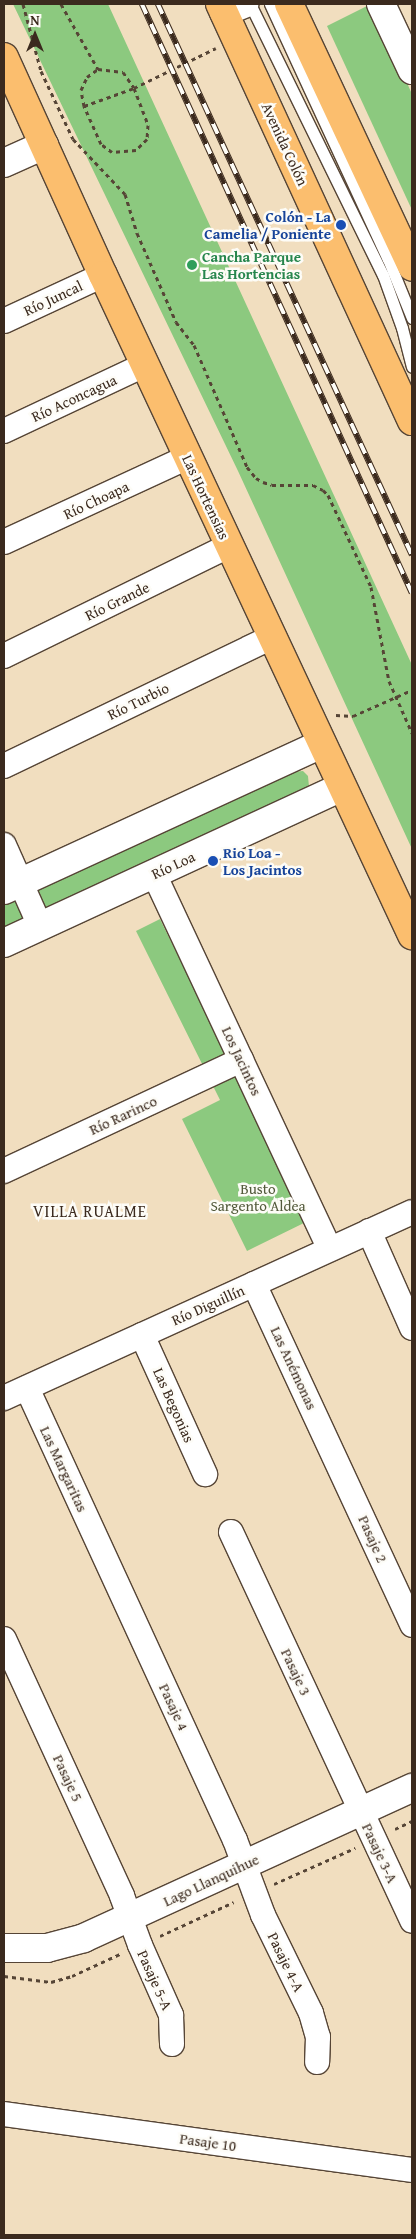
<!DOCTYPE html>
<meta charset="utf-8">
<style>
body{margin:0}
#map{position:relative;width:416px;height:2239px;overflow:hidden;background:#f1debf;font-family:"Gentium Book Plus",serif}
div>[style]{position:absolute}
.green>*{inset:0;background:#8cc97f}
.path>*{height:3px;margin-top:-1.5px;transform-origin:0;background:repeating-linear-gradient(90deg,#564536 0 4px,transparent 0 8px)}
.roads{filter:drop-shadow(1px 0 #564536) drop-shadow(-1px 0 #564536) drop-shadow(0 1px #564536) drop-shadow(0 -1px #564536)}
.service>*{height:11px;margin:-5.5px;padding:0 5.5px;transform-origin:5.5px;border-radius:5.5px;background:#fff}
.minor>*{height:24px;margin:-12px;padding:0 12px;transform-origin:12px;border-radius:12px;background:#fff}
.tertiary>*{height:28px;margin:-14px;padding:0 14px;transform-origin:14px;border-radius:14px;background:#fff}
.primary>*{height:28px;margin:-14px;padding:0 14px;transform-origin:14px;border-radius:14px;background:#fbbe6e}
.rail>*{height:5.5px;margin-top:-2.75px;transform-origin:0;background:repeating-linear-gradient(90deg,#fdfcf7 0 11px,#3b2a1e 0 22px);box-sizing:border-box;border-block:1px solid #3b2a1e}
.dots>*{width:14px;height:14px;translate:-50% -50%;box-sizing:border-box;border:2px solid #fdfcf7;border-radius:50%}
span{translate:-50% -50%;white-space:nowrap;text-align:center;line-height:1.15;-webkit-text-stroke:5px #fdfcf7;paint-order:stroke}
.street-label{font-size:15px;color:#3b2a1e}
.transit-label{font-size:15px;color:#164399;font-weight:700}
.right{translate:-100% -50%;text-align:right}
.left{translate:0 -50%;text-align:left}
.leisure-label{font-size:15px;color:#27864d;font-weight:700}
.park-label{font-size:15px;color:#535a3b}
.neighbourhood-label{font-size:16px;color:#3b2a1e;letter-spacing:1px}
.frame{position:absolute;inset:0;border:5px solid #3b2a1e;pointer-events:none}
.north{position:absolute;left:10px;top:10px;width:50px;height:50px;-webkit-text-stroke:4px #fdfcf7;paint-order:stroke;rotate:0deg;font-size:14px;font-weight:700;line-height:20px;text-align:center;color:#3b2a1e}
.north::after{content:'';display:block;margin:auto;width:18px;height:22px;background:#3b2a1e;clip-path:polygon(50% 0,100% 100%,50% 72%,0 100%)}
</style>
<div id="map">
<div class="green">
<i style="clip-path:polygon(13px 4px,108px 4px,412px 665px,412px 849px,238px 471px)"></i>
<i style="clip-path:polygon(371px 4px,412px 94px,412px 210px,327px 26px)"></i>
<i style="clip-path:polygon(303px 771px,308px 776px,309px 787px,4px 932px,4px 903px,292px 772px)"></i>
<i style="clip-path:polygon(160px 919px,308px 1221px,247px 1251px,182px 1119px,220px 1100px,136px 931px)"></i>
</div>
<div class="path">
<i style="left:23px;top:4px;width:69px;rotate:75deg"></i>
<i style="left:41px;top:71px;width:75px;rotate:64.8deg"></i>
<i style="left:73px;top:139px;width:76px;rotate:46.6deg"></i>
<i style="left:125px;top:194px;width:41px;rotate:72.9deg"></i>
<i style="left:137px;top:233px;width:97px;rotate:66.3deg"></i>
<i style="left:176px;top:322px;width:29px;rotate:52deg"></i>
<i style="left:194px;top:345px;width:133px;rotate:66.5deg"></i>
<i style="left:247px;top:467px;width:14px;rotate:51deg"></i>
<i style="left:256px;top:478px;width:8px;rotate:30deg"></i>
<i style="left:263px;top:482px;width:9px;rotate:18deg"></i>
<i style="left:272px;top:485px;width:41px"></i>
<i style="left:313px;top:485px;width:11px;rotate:27deg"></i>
<i style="left:323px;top:490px;width:7px;rotate:45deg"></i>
<i style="left:328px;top:495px;width:102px;rotate:64.9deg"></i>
<i style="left:371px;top:587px;width:96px;rotate:79.2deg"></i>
<i style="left:389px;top:681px;width:57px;rotate:66.1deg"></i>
<i style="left:61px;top:4px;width:75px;rotate:60.4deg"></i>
<i style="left:98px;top:69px;width:25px;rotate:7deg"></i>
<i style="left:123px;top:72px;width:19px;rotate:55deg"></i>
<i style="left:134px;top:88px;width:40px;rotate:69deg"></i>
<i style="left:148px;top:125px;width:14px;rotate:94deg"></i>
<i style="left:147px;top:139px;width:16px;rotate:135deg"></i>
<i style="left:136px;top:150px;width:24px;rotate:175deg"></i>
<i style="left:112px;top:152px;width:14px;rotate:-144deg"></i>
<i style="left:101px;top:144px;width:42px;rotate:-114.1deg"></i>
<i style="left:84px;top:106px;width:16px;rotate:-101deg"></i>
<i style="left:81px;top:90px;width:14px;rotate:-65deg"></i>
<i style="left:87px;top:77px;width:14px;rotate:-36deg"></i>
<i style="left:84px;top:106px;width:53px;rotate:-19.8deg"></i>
<i style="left:134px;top:88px;width:91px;rotate:-26deg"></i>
<i style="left:336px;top:715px;width:17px;rotate:3deg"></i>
<i style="left:353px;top:716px;width:64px;rotate:-23.8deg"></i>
<i style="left:395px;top:1829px;width:19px;rotate:-25deg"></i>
<i style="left:274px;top:1884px;width:89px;rotate:-24deg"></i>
<i style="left:160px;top:1936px;width:81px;rotate:-24.7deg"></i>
<i style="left:4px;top:1976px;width:47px;rotate:7.3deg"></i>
<i style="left:51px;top:1982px;width:22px;rotate:-16deg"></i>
<i style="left:72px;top:1976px;width:53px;rotate:-24.6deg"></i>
</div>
<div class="roads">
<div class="service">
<i style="left:250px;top:4px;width:302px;rotate:63.9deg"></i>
<i style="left:383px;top:275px;width:56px;rotate:70.3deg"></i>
<i style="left:402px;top:328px;width:40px;rotate:75.6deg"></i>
<i style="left:270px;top:4px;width:281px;rotate:65.2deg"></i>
<i style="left:388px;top:259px;width:64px;rotate:67.9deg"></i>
</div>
<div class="minor">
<i style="left:4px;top:321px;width:109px;rotate:-24.9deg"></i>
<i style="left:4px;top:431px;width:155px;rotate:-25.2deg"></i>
<i style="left:4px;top:542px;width:203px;rotate:-24.8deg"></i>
<i style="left:4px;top:656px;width:250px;rotate:-26.1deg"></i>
<i style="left:4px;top:766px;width:297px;rotate:-25.7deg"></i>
<i style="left:4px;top:845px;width:89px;rotate:66deg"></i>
<i style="left:154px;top:874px;width:414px;rotate:64.9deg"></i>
<i style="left:4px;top:1171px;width:262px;rotate:-25.1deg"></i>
<i style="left:369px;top:1231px;width:106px;rotate:66.1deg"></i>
<i style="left:254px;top:1284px;width:376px;rotate:65.1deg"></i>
<i style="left:142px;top:1335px;width:153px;rotate:65.6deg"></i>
<i style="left:27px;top:1388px;width:498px;rotate:65.3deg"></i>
<i style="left:235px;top:1840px;width:80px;rotate:69.5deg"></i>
<i style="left:263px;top:1915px;width:109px;rotate:63.9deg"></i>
<i style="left:311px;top:2013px;width:25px;rotate:74deg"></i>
<i style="left:318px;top:2037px;width:25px;rotate:92deg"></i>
<i style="left:4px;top:1398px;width:448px;rotate:-24.5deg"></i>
<i style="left:231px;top:1532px;width:429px;rotate:65deg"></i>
<i style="left:4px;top:1639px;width:283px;rotate:65.3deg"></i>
<i style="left:122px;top:1896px;width:52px;rotate:69.8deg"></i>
<i style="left:140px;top:1945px;width:77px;rotate:66.1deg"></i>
<i style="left:171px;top:2015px;width:29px;rotate:88deg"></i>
<i style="left:4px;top:2114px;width:412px;rotate:7.8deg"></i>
</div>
<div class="tertiary">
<i style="left:381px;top:4px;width:73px;rotate:64.8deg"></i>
<i style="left:224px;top:12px;width:22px;rotate:-22deg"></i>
<i style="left:4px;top:163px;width:44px;rotate:-24.2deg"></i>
<i style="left:4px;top:890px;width:350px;rotate:-24.7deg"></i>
<i style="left:4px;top:943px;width:372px;rotate:-24.8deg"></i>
<i style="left:4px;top:1948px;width:43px"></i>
<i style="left:47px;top:1948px;width:38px;rotate:-15deg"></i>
<i style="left:84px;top:1938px;width:361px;rotate:-24.6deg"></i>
</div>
<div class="primary">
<i style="left:220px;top:4px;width:459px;rotate:65.3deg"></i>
<i style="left:289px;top:4px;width:290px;rotate:64.9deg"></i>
<i style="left:4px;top:57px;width:239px;rotate:65.6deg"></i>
<i style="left:103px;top:275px;width:729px;rotate:64.91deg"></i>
</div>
</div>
<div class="rail">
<i style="left:142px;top:4px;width:648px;rotate:65.37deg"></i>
<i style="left:158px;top:4px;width:607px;rotate:65.25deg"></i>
</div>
<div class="dots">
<i style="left:341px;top:225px;background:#1a4fb4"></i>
<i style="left:192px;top:265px;background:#2e9e5b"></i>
<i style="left:213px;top:861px;background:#1a4fb4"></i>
</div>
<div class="street-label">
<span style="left:285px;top:144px;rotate:65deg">Avenida Colón</span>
<span style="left:53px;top:298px;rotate:-25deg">Río Juncal</span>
<span style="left:74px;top:398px;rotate:-25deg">Río Aconcagua</span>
<span style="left:206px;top:497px;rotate:65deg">Las Hortensias</span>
<span style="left:96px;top:500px;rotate:-25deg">Río Choapa</span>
<span style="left:117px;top:601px;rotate:-26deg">Río Grande</span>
<span style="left:138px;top:701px;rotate:-26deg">Río Turbio</span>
<span style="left:173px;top:865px;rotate:-25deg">Río Loa</span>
<span style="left:242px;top:1061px;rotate:65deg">Los Jacintos</span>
<span style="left:123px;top:1115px;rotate:-25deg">Río Rarinco</span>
<span style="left:208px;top:1305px;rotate:-24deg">Río Diguillín</span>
<span style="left:294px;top:1368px;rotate:65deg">Las Anémonas</span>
<span style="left:174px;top:1405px;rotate:66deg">Las Begonias</span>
<span style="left:64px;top:1469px;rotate:65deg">Las Margaritas</span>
<span style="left:373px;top:1539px;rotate:66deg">Pasaje 2</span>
<span style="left:296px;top:1672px;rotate:65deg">Pasaje 3</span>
<span style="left:174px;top:1707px;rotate:65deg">Pasaje 4</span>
<span style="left:68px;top:1778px;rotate:65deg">Pasaje 5</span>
<span style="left:380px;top:1853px;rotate:65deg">Pasaje 3-A</span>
<span style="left:211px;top:1880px;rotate:-25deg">Lago Llanquihue</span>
<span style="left:286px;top:1962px;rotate:64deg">Pasaje 4-A</span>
<span style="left:155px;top:1980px;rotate:66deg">Pasaje 5-A</span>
<span style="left:208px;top:2142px;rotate:8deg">Pasaje 10</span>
</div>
<div class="transit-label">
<span class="right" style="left:331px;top:225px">Colón - La<br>Camelia / Poniente</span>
<span class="left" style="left:223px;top:861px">Rio Loa -<br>Los Jacintos</span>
</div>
<div class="leisure-label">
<span class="left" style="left:202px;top:265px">Cancha Parque<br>Las Hortencias</span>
</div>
<div class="park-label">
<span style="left:258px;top:1197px">Busto<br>Sargento Aldea</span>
</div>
<div class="neighbourhood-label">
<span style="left:90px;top:1211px">VILLA RUALME</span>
</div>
<div class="frame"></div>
<div class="north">N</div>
</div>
